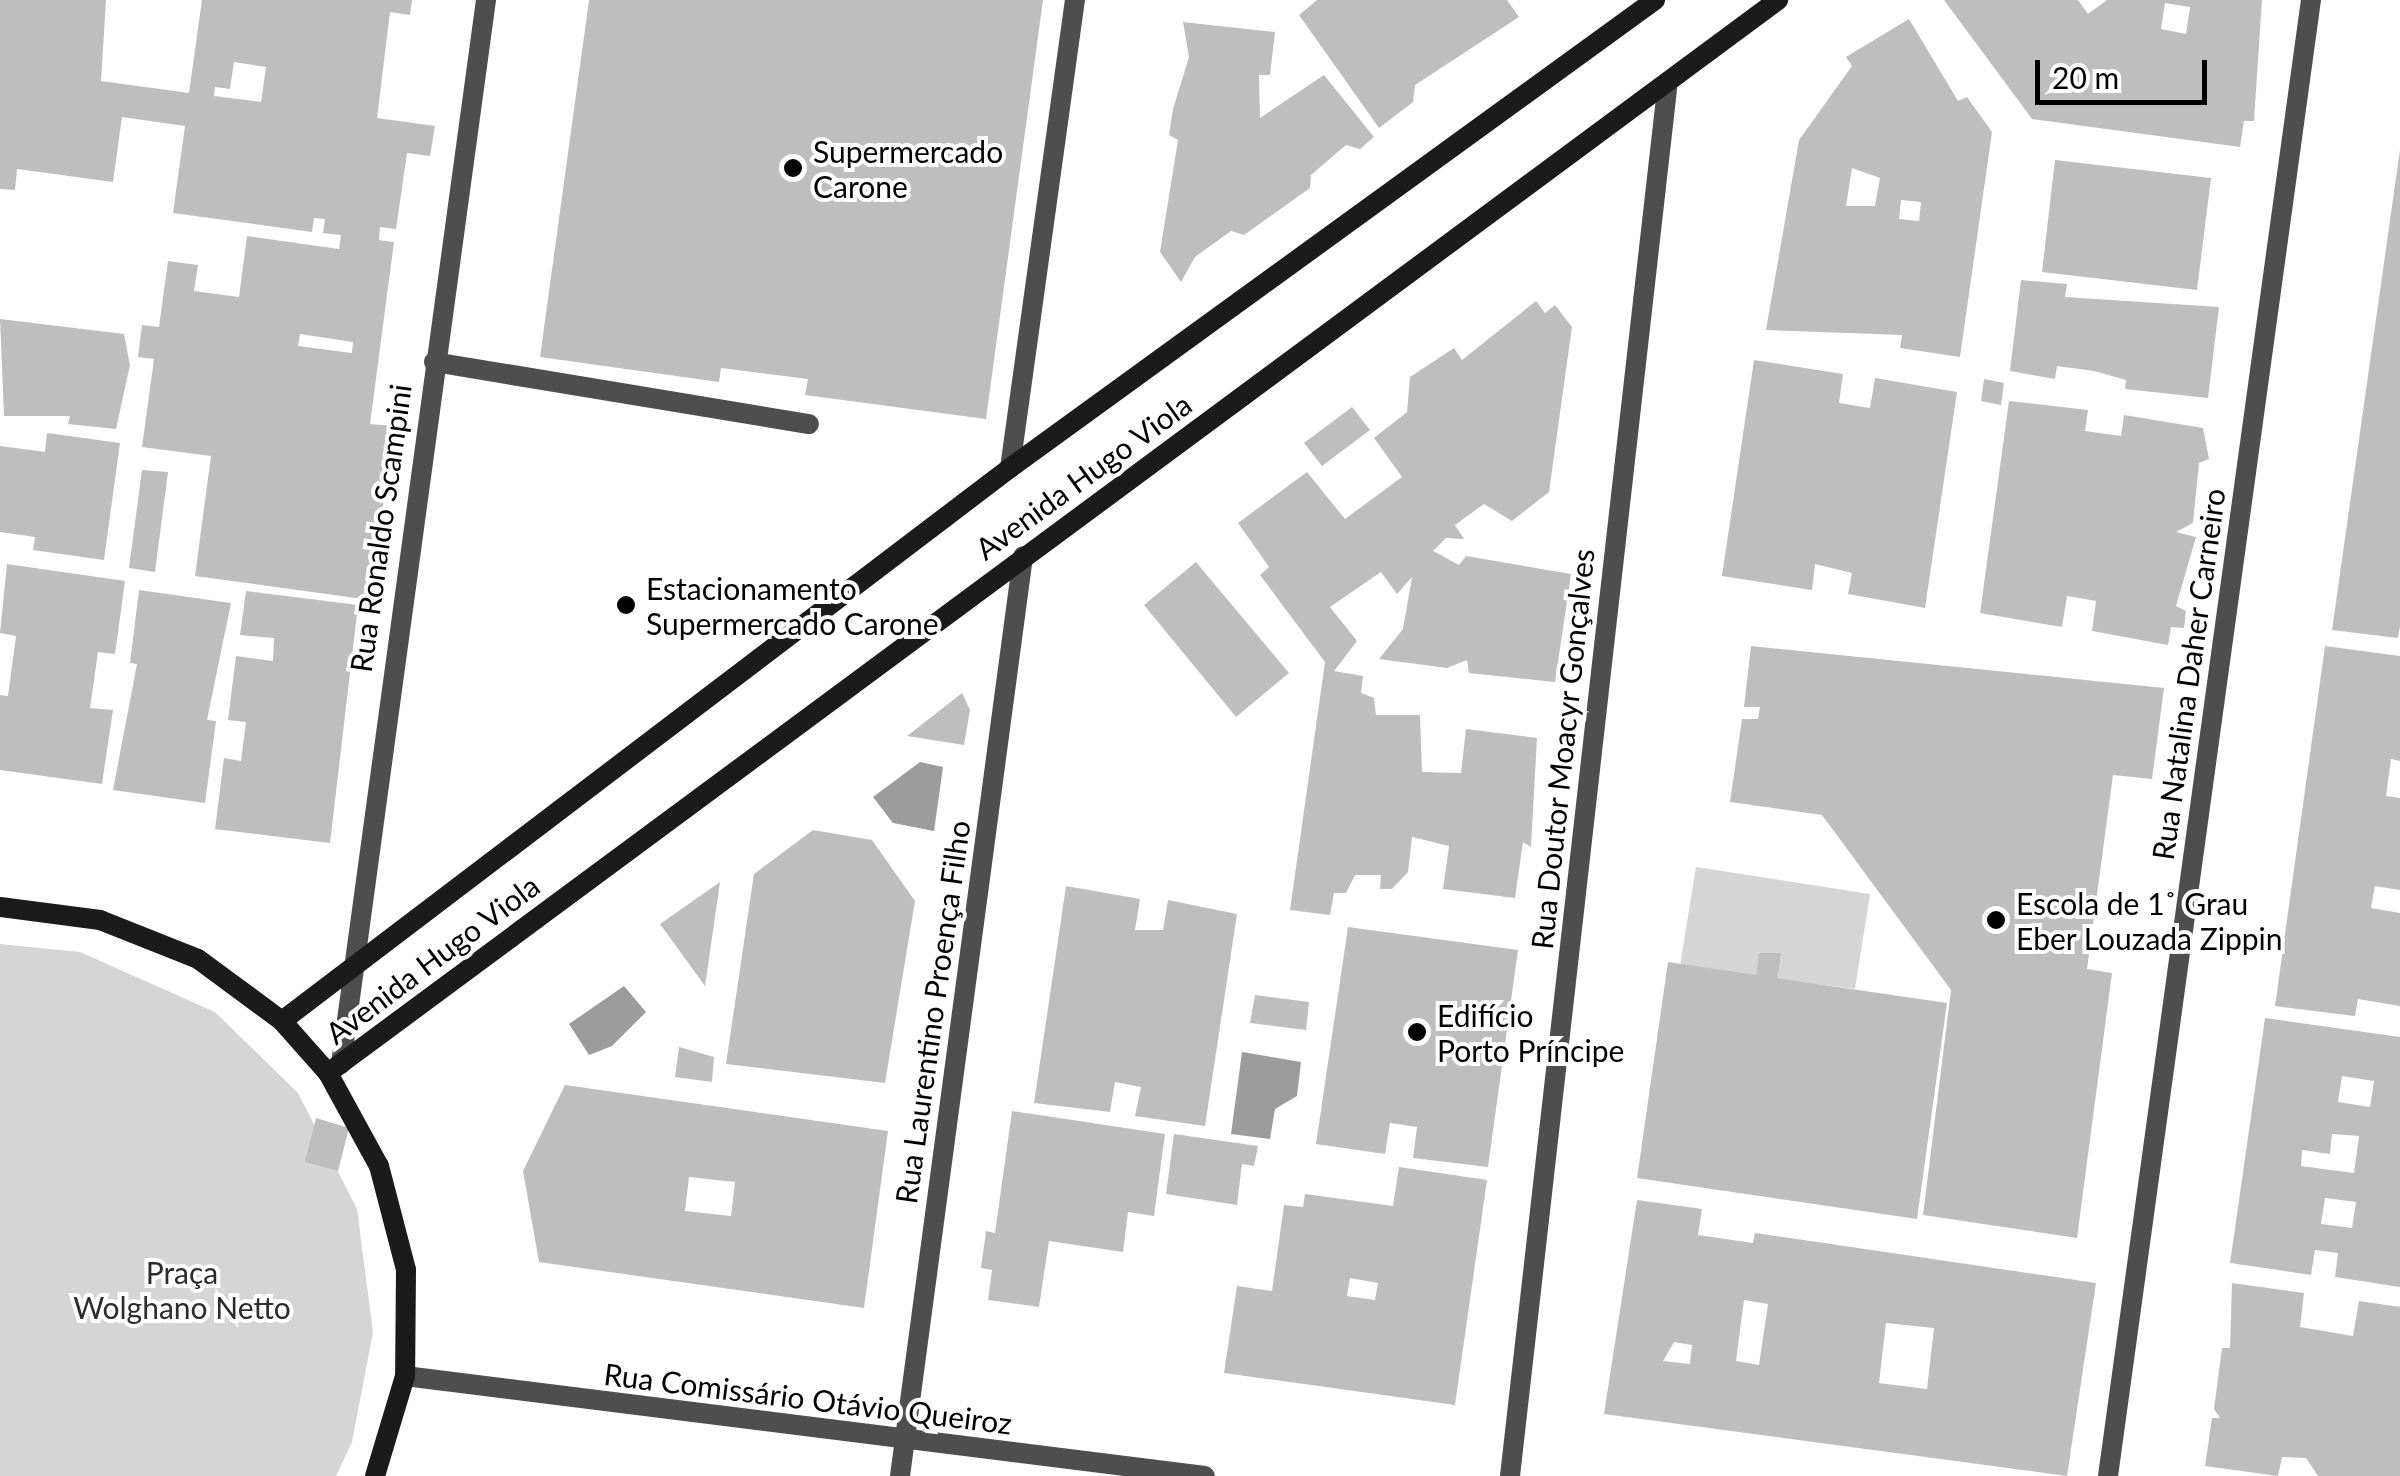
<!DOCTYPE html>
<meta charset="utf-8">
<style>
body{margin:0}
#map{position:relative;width:2400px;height:1476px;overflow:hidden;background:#fff;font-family:Lato,sans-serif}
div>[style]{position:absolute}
.green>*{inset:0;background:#d5d5d5}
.water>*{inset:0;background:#9c9c9c}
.building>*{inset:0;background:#bebebe}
.lane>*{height:20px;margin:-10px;padding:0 10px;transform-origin:10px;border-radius:10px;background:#4e4e4e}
.street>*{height:20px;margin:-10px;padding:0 10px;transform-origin:10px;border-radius:10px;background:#4e4e4e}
.secondary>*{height:20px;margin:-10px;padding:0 10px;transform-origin:10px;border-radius:10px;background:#1b1b1b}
.dots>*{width:28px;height:28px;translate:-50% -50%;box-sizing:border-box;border:5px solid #fff;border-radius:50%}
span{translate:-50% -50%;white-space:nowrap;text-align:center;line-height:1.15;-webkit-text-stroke:8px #fff;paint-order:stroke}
.poi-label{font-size:30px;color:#000}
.left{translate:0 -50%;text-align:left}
.street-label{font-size:30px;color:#000}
.park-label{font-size:30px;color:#2c2c2c}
.scale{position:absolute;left:2035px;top:60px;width:172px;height:45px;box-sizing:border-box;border:5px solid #000;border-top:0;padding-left:12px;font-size:30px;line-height:35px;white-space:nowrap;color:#000;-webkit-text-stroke:8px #fff;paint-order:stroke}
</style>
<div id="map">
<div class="green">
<i style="clip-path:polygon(1696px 867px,1870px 894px,1855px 989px,1680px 966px)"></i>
<i style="clip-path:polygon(0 944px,80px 952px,215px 1012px,298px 1093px,357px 1209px,373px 1332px,352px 1442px,336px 1476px,0 1476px)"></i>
</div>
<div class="water">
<i style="clip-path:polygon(920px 762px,943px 767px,934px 831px,893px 823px,873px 797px)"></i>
<i style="clip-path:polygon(624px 986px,646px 1012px,612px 1046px,589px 1055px,569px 1024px)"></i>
<i style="clip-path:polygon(1242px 1052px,1301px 1062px,1297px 1096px,1275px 1109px,1270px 1139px,1231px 1134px)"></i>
</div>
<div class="building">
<i style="clip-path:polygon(evenodd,0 0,106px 0,101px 81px,189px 93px,202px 0,412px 0,410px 15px,390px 12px,377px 118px,435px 126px,430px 156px,407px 153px,396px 229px,380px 227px,379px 240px,394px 242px,370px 424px,394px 426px,370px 600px,195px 576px,211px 456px,142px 447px,154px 359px,138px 357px,142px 325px,159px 327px,168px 261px,198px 265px,194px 291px,239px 297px,247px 236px,339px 249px,341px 235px,323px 233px,325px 219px,314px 218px,312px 232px,173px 213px,185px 126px,122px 117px,113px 182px,17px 169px,15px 190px,0 189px,0 0,234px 62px,266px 67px,261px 102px,214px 96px,215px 87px,230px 89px,234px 62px,0 0,300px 334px,353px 342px,352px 353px,298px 346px,300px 334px)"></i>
<i style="clip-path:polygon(589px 0,1043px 0,986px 419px,805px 395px,808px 379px,721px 368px,719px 382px,540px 357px)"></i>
<i style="clip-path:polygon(1317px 0,1507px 0,1519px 17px,1415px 85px,1413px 102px,1379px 128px,1299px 15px)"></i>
<i style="clip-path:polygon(evenodd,1944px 0,2078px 0,2088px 14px,2107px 0,2262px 0,2254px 121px,2244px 121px,2240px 147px,2032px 119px,1944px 0,2165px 3px,2190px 7px,2186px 34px,2161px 29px,2165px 3px)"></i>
<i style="clip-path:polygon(evenodd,1909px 19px,1958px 101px,1967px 97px,1992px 132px,1960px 357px,1900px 348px,1902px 335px,1766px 330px,1799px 140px,1852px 66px,1846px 57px,1909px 19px,1852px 168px,1880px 178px,1875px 206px,1846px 206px,1852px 168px,1909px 19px,1901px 200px,1921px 202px,1919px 221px,1899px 219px,1901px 200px)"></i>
<i style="clip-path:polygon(1183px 22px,1275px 32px,1270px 75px,1259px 75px,1260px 118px,1324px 75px,1374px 137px,1360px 149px,1346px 145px,1311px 175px,1310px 188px,1244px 235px,1231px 231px,1195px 257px,1181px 282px,1160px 252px,1178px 140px,1169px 135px,1173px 109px,1189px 57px)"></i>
<i style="clip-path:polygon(2400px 150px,2400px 626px,2398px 638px,2332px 630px)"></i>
<i style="clip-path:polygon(2055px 160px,2211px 178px,2197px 290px,2042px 272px)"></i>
<i style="clip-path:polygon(2021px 280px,2067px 284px,2065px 297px,2219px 307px,2208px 398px,2125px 389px,2126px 380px,2094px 371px,2057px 366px,2055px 379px,2010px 371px)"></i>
<i style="clip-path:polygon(1536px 301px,1545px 313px,1555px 305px,1572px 327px,1549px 492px,1512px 521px,1484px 504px,1455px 525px,1464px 539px,1446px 538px,1433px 551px,1459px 565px,1466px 556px,1571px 574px,1555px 682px,1469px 673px,1467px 660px,1447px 668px,1379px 659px,1403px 629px,1412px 577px,1397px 594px,1381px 572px,1330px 607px,1357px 641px,1334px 671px,1363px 676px,1361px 693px,1374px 698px,1376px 715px,1420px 715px,1422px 772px,1461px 773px,1466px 729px,1537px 738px,1531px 847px,1523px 842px,1515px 898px,1443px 889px,1449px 846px,1412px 837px,1408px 872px,1392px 889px,1380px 889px,1381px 875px,1355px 875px,1346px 893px,1334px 893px,1330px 915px,1290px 910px,1325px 662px,1260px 575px,1269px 567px,1238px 523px,1307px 472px,1345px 519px,1402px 477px,1374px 438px,1407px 412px,1410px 377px,1454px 348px,1462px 360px)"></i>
<i style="clip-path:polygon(0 319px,124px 334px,130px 365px,116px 429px,68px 424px,70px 416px,4px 416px)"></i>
<i style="clip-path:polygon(1754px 360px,1843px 374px,1839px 403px,1870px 408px,1875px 378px,1957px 392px,1925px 608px,1848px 594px,1852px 573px,1815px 564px,1812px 590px,1722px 576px)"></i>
<i style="clip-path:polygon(1984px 379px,2004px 383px,2001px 405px,1981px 401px)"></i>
<i style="clip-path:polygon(2009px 401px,2088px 410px,2085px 431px,2121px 436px,2124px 415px,2203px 428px,2209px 459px,2199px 463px,2193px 523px,2176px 532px,2196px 537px,2176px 606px,2186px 611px,2184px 628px,2171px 627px,2168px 645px,2092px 631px,2096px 601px,2067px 596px,2062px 627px,1980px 613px)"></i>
<i style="clip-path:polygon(1352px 407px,1370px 430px,1322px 466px,1304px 443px)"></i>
<i style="clip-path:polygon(47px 433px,120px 443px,104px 560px,33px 550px,35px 537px,0 532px,0 446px,45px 452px)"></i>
<i style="clip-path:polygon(142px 470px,168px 472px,155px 572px,129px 568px)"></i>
<i style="clip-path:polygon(1196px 562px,1289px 673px,1236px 717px,1144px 605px)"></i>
<i style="clip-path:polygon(7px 564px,125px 581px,115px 654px,98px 652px,90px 708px,113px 710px,102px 784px,0 770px,0 695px,8px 696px,16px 636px,0 633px)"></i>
<i style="clip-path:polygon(139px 590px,231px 603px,207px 720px,216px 721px,205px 803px,113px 790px,137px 664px,130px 663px)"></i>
<i style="clip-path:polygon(246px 591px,358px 605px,330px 843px,215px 829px,224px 758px,241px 761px,246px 722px,228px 720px,236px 656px,273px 661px,274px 638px,240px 635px)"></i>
<i style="clip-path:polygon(1751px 646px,2164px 688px,2152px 779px,2113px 775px,2087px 969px,2112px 973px,2077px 1238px,1923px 1215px,1951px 990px,1822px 815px,1730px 802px,1742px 719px,1758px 719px,1760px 707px,1744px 707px)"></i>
<i style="clip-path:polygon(2325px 646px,2400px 656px,2400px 761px,2391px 759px,2386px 796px,2400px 798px,2400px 890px,2375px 886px,2371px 908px,2400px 913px,2400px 1006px,2358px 999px,2355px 1016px,2275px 1006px)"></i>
<i style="clip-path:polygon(962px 693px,970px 710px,964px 745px,907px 736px)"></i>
<i style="clip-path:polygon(813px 830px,872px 840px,915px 901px,885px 1083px,726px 1064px,754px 874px)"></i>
<i style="clip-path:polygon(720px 882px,705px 986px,660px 924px)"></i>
<i style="clip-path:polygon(1066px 886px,1140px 899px,1135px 930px,1163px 930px,1168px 900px,1237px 914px,1205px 1126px,1135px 1116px,1141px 1087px,1115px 1082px,1110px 1112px,1034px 1103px)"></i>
<i style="clip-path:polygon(1348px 927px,1518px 950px,1488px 1167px,1413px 1158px,1417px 1127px,1390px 1123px,1385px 1154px,1316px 1144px)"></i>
<i style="clip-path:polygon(1759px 953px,1781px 953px,1777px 980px,1756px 975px)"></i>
<i style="clip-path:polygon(1668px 962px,1947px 1003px,1917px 1219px,1637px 1178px)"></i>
<i style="clip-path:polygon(1255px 995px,1309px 1002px,1306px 1030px,1250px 1023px)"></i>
<i style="clip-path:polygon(evenodd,2265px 1018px,2400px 1037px,2400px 1287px,2335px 1277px,2338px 1253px,2315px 1250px,2311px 1275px,2230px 1263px,2265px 1018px,2342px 1076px,2374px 1081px,2370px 1107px,2338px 1102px,2342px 1076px,2265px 1018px,2332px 1134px,2359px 1136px,2354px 1173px,2301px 1166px,2302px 1150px,2330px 1154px,2332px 1134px,2265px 1018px,2325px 1198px,2356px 1202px,2352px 1228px,2321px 1224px,2325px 1198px)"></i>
<i style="clip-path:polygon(679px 1047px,714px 1057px,712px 1082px,675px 1077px)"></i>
<i style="clip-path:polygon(evenodd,565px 1085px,888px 1131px,864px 1308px,539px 1262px,523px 1171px,565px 1085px,689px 1177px,735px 1182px,731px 1216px,685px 1211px,689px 1177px)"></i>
<i style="clip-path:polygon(1012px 1111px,1165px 1134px,1154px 1216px,1128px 1212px,1123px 1252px,1049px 1241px,1039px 1307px,988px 1300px,992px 1270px,981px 1268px,986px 1231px,995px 1233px)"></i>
<i style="clip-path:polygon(316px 1118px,349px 1128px,338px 1171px,305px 1162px)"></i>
<i style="clip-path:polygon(1174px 1134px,1258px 1146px,1254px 1166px,1242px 1164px,1237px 1205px,1166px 1194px)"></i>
<i style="clip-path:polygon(evenodd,1399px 1167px,1487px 1180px,1455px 1405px,1224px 1373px,1237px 1286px,1272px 1291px,1284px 1205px,1303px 1207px,1305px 1194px,1393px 1206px,1399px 1167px,1350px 1278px,1378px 1283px,1375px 1300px,1347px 1296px,1350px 1278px)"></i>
<i style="clip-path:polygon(evenodd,1637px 1200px,1702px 1209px,1698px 1235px,1753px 1243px,1755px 1233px,2096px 1283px,2067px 1476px,1604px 1414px,1637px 1200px,1744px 1300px,1768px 1304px,1759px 1365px,1736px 1361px,1744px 1300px,1637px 1200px,1886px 1323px,1934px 1328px,1927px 1389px,1879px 1383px,1886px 1323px,1637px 1200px,1674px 1342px,1692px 1345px,1690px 1364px,1663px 1361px,1674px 1342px)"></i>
<i style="clip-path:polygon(2232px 1283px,2304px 1293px,2300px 1327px,2353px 1336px,2359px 1301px,2400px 1307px,2400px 1476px,2318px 1476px,2306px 1458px,2282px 1457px,2278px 1476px,2205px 1466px,2212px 1418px,2220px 1418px,2214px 1409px,2222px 1348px,2230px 1348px)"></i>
</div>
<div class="lane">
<i style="left:434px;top:362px;width:380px;rotate:9.4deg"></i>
</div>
<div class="street">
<i style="left:1010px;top:468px;width:472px;rotate:-82.1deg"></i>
<i style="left:341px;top:1064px;width:1074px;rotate:-82.24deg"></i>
<i style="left:405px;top:1376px;width:806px;rotate:7.13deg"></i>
<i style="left:900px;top:1476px;width:928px;rotate:-82.38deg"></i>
<i style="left:1510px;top:1476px;width:1396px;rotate:-83.54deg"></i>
<i style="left:2108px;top:1476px;width:1490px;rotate:-82.17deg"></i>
</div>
<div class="secondary">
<i style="left:0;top:907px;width:101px;rotate:7.4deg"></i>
<i style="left:100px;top:920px;width:105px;rotate:21.7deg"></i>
<i style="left:198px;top:959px;width:104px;rotate:36.4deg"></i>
<i style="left:282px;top:1021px;width:69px;rotate:48.5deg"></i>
<i style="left:328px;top:1073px;width:106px;rotate:61.3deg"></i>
<i style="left:379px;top:1166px;width:107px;rotate:75.4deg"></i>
<i style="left:406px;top:1270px;width:106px;rotate:90.5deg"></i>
<i style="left:405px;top:1376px;width:104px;rotate:106.7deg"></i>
<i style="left:282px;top:1021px;width:914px;rotate:-37.22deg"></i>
<i style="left:1010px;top:468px;width:797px;rotate:-35.96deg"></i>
<i style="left:328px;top:1073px;width:1804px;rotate:-36.5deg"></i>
</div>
<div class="dots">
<i style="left:793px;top:168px;background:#000"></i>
<i style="left:626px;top:605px;background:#000"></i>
<i style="left:1996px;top:920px;background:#000"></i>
<i style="left:1417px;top:1032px;background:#000"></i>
</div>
<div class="poi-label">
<span class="left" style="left:813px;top:168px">Supermercado<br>Carone</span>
<span class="left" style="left:646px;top:605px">Estacionamento<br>Supermercado Carone</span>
<span class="left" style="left:2016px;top:920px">Escola de 1˚ Grau<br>Eber Louzada Zippin</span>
<span class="left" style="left:1437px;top:1032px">Edifício<br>Porto Príncipe</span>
</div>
<div class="street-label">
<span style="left:1083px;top:476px;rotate:-36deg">Avenida Hugo Viola</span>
<span style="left:380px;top:528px;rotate:-82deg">Rua Ronaldo Scampini</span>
<span style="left:2188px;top:674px;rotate:-82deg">Rua Natalina Daher Carneiro</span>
<span style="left:1562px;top:749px;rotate:-84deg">Rua Doutor Moacyr Gonçalves</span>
<span style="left:432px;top:959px;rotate:-37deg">Avenida Hugo Viola</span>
<span style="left:932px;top:1012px;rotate:-82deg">Rua Laurentino Proença Filho</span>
<span style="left:808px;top:1398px;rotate:7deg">Rua Comissário Otávio Queiroz</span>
</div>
<div class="park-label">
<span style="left:182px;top:1289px">Praça<br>Wolghano Netto</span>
</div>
<div class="scale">20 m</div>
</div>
